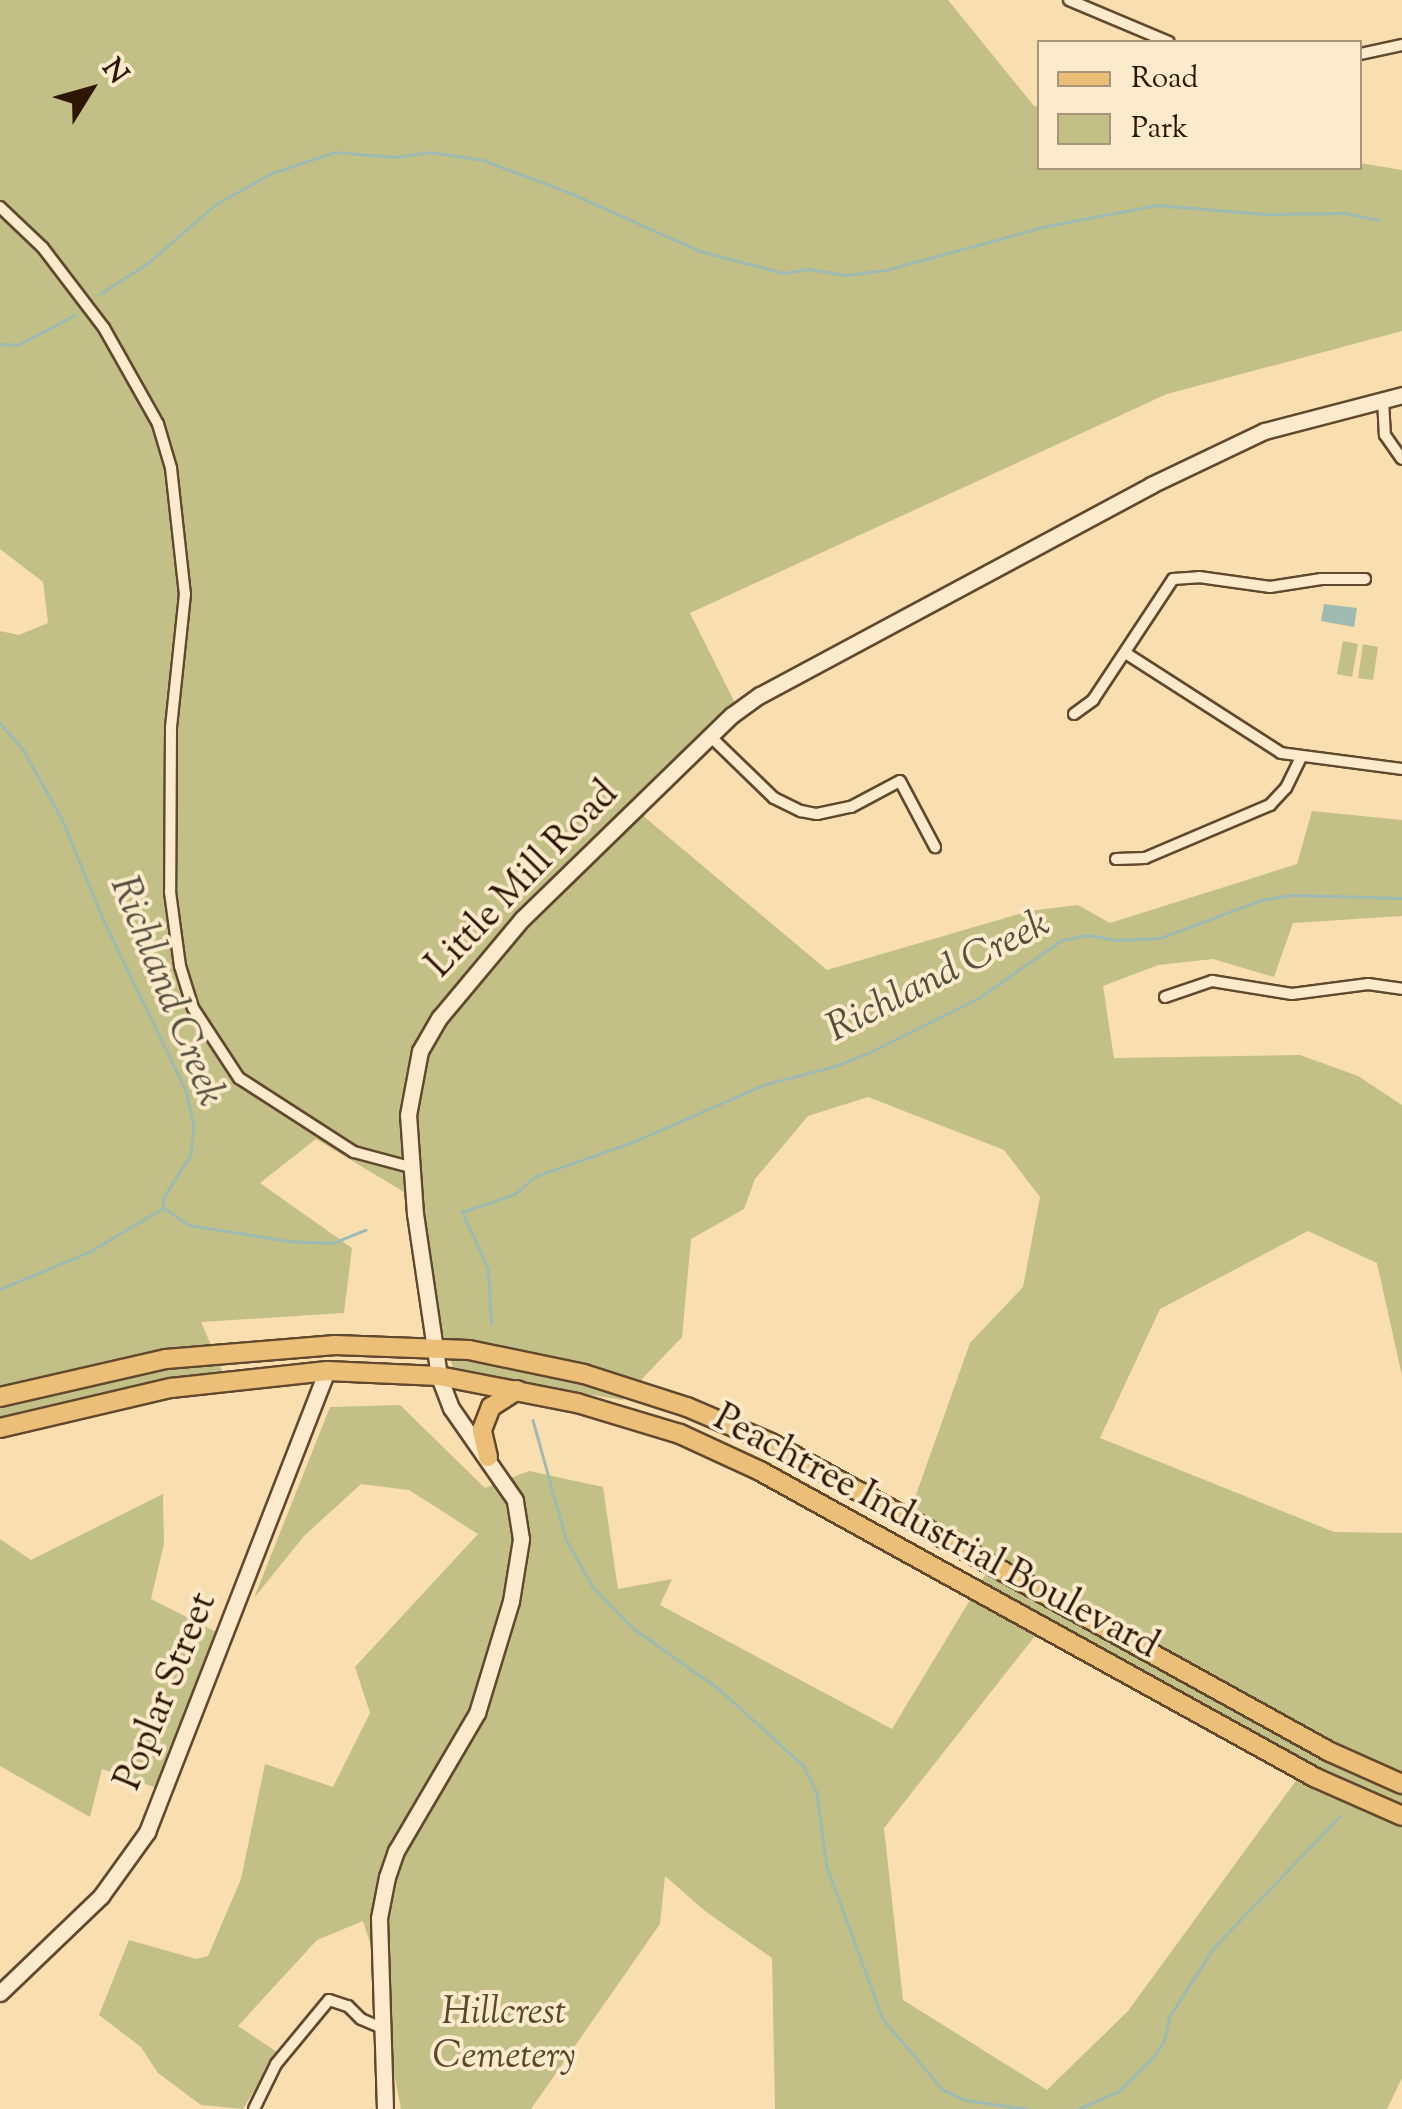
<!DOCTYPE html>
<style>
body{margin:0}
#map{position:relative;width:1402px;height:2109px;overflow:hidden;background:#f9deaf;font-family:"Sorts Mill Goudy",serif}
div>[style]{position:absolute}
.green>*{inset:0;background:#c3c087}
.water>*{inset:0;background:#9fbbb1}
.stream>*{height:2.5px;margin:-1.25px;padding:0 1.25px;transform-origin:1.25px;border-radius:1.25px;background:#9fbbb1}
.roads{filter:drop-shadow(2px 0 #62482d) drop-shadow(-2px 0 #62482d) drop-shadow(0 2px #62482d) drop-shadow(0 -2px #62482d)}
.street>*{height:10px;margin:-5px;padding:0 5px;transform-origin:5px;border-radius:5px;background:#fbeacb}
.secondary>*{height:15px;margin:-7.5px;padding:0 7.5px;transform-origin:7.5px;border-radius:7.5px;background:#fbeacb}
.primary>*{height:18px;margin:-9px;padding:0 9px;transform-origin:9px;border-radius:9px;background:#ecbf78}
span{translate:-50% -50%;white-space:nowrap;text-align:center;line-height:1.15;-webkit-text-stroke:8px #fbeacb;paint-order:stroke}
.street-label{font-size:38px;color:#2f1602}
.park-label{font-size:38px;color:#5b492a;font-style:italic}
.water-label{font-size:40px;color:#56503f;font-style:italic}
.legend{position:absolute;left:1037px;top:40px;width:325px;height:130px;box-sizing:border-box;background:#fbeacb;border:2px solid #a9957b;margin:0;padding:12px 18px;list-style:none;font-size:30px;color:#2f1602}
.legend li{display:flex;align-items:center;gap:20px;height:50px}
.legend b{width:50px;border:2px solid #a9957b}
.north{position:absolute;left:40px;top:40px;width:100px;height:100px;-webkit-text-stroke:8px #fbeacb;paint-order:stroke;rotate:53deg;font-size:28px;font-weight:700;line-height:40px;text-align:center;color:#2f1602}
.north::after{content:'';display:block;margin:auto;width:35px;height:45px;background:#2f1602;clip-path:polygon(50% 0,100% 100%,50% 72%,0 100%)}
</style>
<div id="map">
<div class="green">
<i style="clip-path:polygon(evenodd,0 0,948px 0,1034px 106px,1039px 107px,1040px 168px,1360px 168px,1360px 163px,1402px 170px,1402px 331px,1167px 394px,690px 613px,738px 709px,635px 809px,827px 970px,1029px 911px,1078px 905px,1110px 923px,1297px 864px,1312px 811px,1402px 820px,1402px 916px,1293px 923px,1274px 977px,1213px 959px,1158px 965px,1103px 986px,1114px 1058px,1300px 1055px,1358px 1076px,1402px 1105px,1402px 1376px,1377px 1263px,1308px 1231px,1160px 1309px,1100px 1438px,1334px 1532px,1402px 1533px,1402px 2078px,1387px 2109px,775px 2109px,772px 1958px,705px 1911px,665px 1876px,660px 1924px,531px 2109px,401px 2109px,395px 2078px,387px 2088px,387px 1995px,363px 1921px,317px 1940px,238px 2026px,277px 2052px,243px 2109px,201px 2105px,158px 2073px,141px 2047px,99px 2015px,129px 1940px,196px 1959px,208px 1956px,241px 1879px,265px 1764px,333px 1787px,370px 1713px,355px 1667px,478px 1534px,409px 1490px,361px 1484px,304px 1536px,254px 1598px,330px 1407px,400px 1405px,485px 1488px,529px 1471px,603px 1487px,618px 1589px,672px 1579px,660px 1605px,892px 1729px,993px 1562px,907px 1520px,970px 1343px,1023px 1287px,1040px 1197px,1004px 1150px,868px 1097px,808px 1116px,755px 1179px,744px 1209px,691px 1239px,682px 1337px,622px 1400px,454px 1372px,404px 1192px,316px 1139px,260px 1183px,352px 1248px,344px 1313px,201px 1322px,224px 1375px,0 1436px,0 631px,19px 635px,48px 623px,43px 582px,0 549px,0 0,1046px 1622px,1303px 1771px,1128px 2011px,1047px 2090px,903px 2000px,884px 1828px,1046px 1622px)"></i>
<i style="clip-path:polygon(1343px 641px,1358px 644px,1352px 677px,1337px 674px)"></i>
<i style="clip-path:polygon(1363px 644px,1378px 647px,1373px 680px,1358px 678px)"></i>
<i style="clip-path:polygon(163px 1494px,164px 1544px,151px 1599px,218px 1633px,157px 1788px,102px 1769px,90px 1817px,0 1766px,0 1539px,31px 1560px)"></i>
</div>
<div class="water">
<i style="clip-path:polygon(1324px 604px,1357px 608px,1354px 627px,1321px 621px)"></i>
</div>
<div class="stream">
<i style="left:100px;top:294px;width:57px;rotate:-32.9deg"></i>
<i style="left:148px;top:263px;width:90px;rotate:-40.9deg"></i>
<i style="left:216px;top:204px;width:64px;rotate:-29deg"></i>
<i style="left:272px;top:173px;width:66px;rotate:-18.4deg"></i>
<i style="left:335px;top:152px;width:60px;rotate:4.8deg"></i>
<i style="left:395px;top:157px;width:34px;rotate:-8deg"></i>
<i style="left:429px;top:152px;width:55px;rotate:8.4deg"></i>
<i style="left:483px;top:160px;width:91px;rotate:20.6deg"></i>
<i style="left:568px;top:192px;width:145px;rotate:24.1deg"></i>
<i style="left:700px;top:251px;width:87px;rotate:14.7deg"></i>
<i style="left:784px;top:273px;width:25px;rotate:-9deg"></i>
<i style="left:809px;top:269px;width:36px;rotate:9deg"></i>
<i style="left:845px;top:275px;width:41px;rotate:-7deg"></i>
<i style="left:886px;top:270px;width:167px;rotate:-15.3deg"></i>
<i style="left:1047px;top:226px;width:112px;rotate:-10.8deg"></i>
<i style="left:1157px;top:205px;width:107px;rotate:4.8deg"></i>
<i style="left:1264px;top:214px;width:82px;rotate:-0.7deg"></i>
<i style="left:1346px;top:213px;width:34px;rotate:12deg"></i>
<i style="left:0;top:344px;width:18px;rotate:3deg"></i>
<i style="left:18px;top:345px;width:64px;rotate:-27.8deg"></i>
<i style="left:0;top:723px;width:37px;rotate:49deg"></i>
<i style="left:24px;top:751px;width:78px;rotate:60.8deg"></i>
<i style="left:62px;top:819px;width:110px;rotate:67.6deg"></i>
<i style="left:104px;top:921px;width:189px;rotate:64.2deg"></i>
<i style="left:186px;top:1091px;width:37px;rotate:77deg"></i>
<i style="left:194px;top:1127px;width:28px;rotate:96deg"></i>
<i style="left:191px;top:1155px;width:52px;rotate:122.5deg"></i>
<i style="left:163px;top:1199px;width:8px;rotate:83deg"></i>
<i style="left:166px;top:1209px;width:28px;rotate:35deg"></i>
<i style="left:189px;top:1225px;width:100px;rotate:9.2deg"></i>
<i style="left:288px;top:1241px;width:45px;rotate:2.5deg"></i>
<i style="left:333px;top:1243px;width:35px;rotate:-22deg"></i>
<i style="left:0;top:1289px;width:96px;rotate:-22.6deg"></i>
<i style="left:89px;top:1252px;width:86px;rotate:-30.7deg"></i>
<i style="left:491px;top:1324px;width:55px;rotate:-93.1deg"></i>
<i style="left:488px;top:1269px;width:63px;rotate:-114.5deg"></i>
<i style="left:462px;top:1212px;width:56px;rotate:-18.8deg"></i>
<i style="left:515px;top:1194px;width:28px;rotate:-41deg"></i>
<i style="left:536px;top:1176px;width:103px;rotate:-19.3deg"></i>
<i style="left:633px;top:1142px;width:145px;rotate:-23.6deg"></i>
<i style="left:766px;top:1084px;width:68px;rotate:-14.4deg"></i>
<i style="left:832px;top:1067px;width:39px;rotate:-21deg"></i>
<i style="left:868px;top:1053px;width:122px;rotate:-26.4deg"></i>
<i style="left:977px;top:999px;width:103px;rotate:-34.8deg"></i>
<i style="left:1062px;top:940px;width:26px;rotate:-11deg"></i>
<i style="left:1088px;top:935px;width:28px;rotate:10deg"></i>
<i style="left:1116px;top:940px;width:44px;rotate:-2.6deg"></i>
<i style="left:1160px;top:938px;width:108px;rotate:-20.6deg"></i>
<i style="left:1261px;top:900px;width:33px;rotate:-9deg"></i>
<i style="left:1294px;top:895px;width:108px;rotate:1.6deg"></i>
<i style="left:533px;top:1420px;width:123px;rotate:74.5deg"></i>
<i style="left:566px;top:1539px;width:55px;rotate:60.6deg"></i>
<i style="left:593px;top:1587px;width:57px;rotate:45.7deg"></i>
<i style="left:633px;top:1628px;width:105px;rotate:35.3deg"></i>
<i style="left:719px;top:1689px;width:113px;rotate:42.1deg"></i>
<i style="left:803px;top:1765px;width:31px;rotate:63deg"></i>
<i style="left:817px;top:1793px;width:75px;rotate:82.3deg"></i>
<i style="left:827px;top:1867px;width:162px;rotate:69.8deg"></i>
<i style="left:883px;top:2019px;width:93px;rotate:49.8deg"></i>
<i style="left:943px;top:2090px;width:24px;rotate:24deg"></i>
<i style="left:965px;top:2100px;width:65px;rotate:8deg"></i>
<i style="left:1078px;top:2109px;width:45px;rotate:-23.7deg"></i>
<i style="left:1119px;top:2091px;width:48px;rotate:-45deg"></i>
<i style="left:1153px;top:2057px;width:19px;rotate:-55deg"></i>
<i style="left:1164px;top:2041px;width:25px;rotate:-78deg"></i>
<i style="left:1169px;top:2017px;width:83px;rotate:-57.3deg"></i>
<i style="left:1214px;top:1947px;width:182px;rotate:-46.1deg"></i>
</div>
<div class="roads">
<div class="street">
<i style="left:1069px;top:0;width:108px;rotate:22.8deg"></i>
<i style="left:1360px;top:54px;width:43px;rotate:-12.1deg"></i>
<i style="left:0;top:207px;width:59px;rotate:43.6deg"></i>
<i style="left:43px;top:248px;width:101px;rotate:52.7deg"></i>
<i style="left:104px;top:328px;width:110px;rotate:60.6deg"></i>
<i style="left:158px;top:424px;width:46px;rotate:73.5deg"></i>
<i style="left:171px;top:468px;width:127px;rotate:83.7deg"></i>
<i style="left:185px;top:594px;width:135px;rotate:96deg"></i>
<i style="left:171px;top:728px;width:164px;rotate:90.3deg"></i>
<i style="left:170px;top:892px;width:75px;rotate:82.3deg"></i>
<i style="left:180px;top:966px;width:44px;rotate:72.8deg"></i>
<i style="left:193px;top:1008px;width:84px;rotate:56.7deg"></i>
<i style="left:239px;top:1078px;width:137px;rotate:32.8deg"></i>
<i style="left:354px;top:1152px;width:58px;rotate:15deg"></i>
<i style="left:1383px;top:399px;width:36px;rotate:87deg"></i>
<i style="left:1385px;top:435px;width:29px;rotate:55deg"></i>
<i style="left:1127px;top:654px;width:183px;rotate:32.7deg"></i>
<i style="left:1281px;top:753px;width:122px;rotate:7.5deg"></i>
<i style="left:1074px;top:714px;width:24px;rotate:-36deg"></i>
<i style="left:1093px;top:700px;width:145px;rotate:-56.5deg"></i>
<i style="left:1173px;top:579px;width:26px;rotate:-4deg"></i>
<i style="left:1199px;top:577px;width:72px;rotate:8deg"></i>
<i style="left:1270px;top:587px;width:52px;rotate:-8.9deg"></i>
<i style="left:1321px;top:579px;width:44px"></i>
<i style="left:712px;top:738px;width:86px;rotate:44.1deg"></i>
<i style="left:774px;top:798px;width:30px;rotate:26deg"></i>
<i style="left:801px;top:811px;width:16px;rotate:11deg"></i>
<i style="left:817px;top:814px;width:35px;rotate:-12deg"></i>
<i style="left:851px;top:807px;width:55px;rotate:-28deg"></i>
<i style="left:900px;top:781px;width:75px;rotate:62.1deg"></i>
<i style="left:1116px;top:859px;width:29px;rotate:-2deg"></i>
<i style="left:1145px;top:858px;width:136px;rotate:-23deg"></i>
<i style="left:1270px;top:805px;width:23px;rotate:-47deg"></i>
<i style="left:1286px;top:788px;width:34px;rotate:-64deg"></i>
<i style="left:1165px;top:997px;width:50px;rotate:-18.8deg"></i>
<i style="left:1212px;top:981px;width:81px;rotate:9.2deg"></i>
<i style="left:1292px;top:994px;width:77px;rotate:-7.5deg"></i>
<i style="left:1368px;top:984px;width:34px;rotate:8deg"></i>
<i style="left:254px;top:2109px;width:50px;rotate:-63.9deg"></i>
<i style="left:276px;top:2064px;width:83px;rotate:-50.4deg"></i>
<i style="left:329px;top:2000px;width:20px;rotate:18deg"></i>
<i style="left:348px;top:2006px;width:18px;rotate:45deg"></i>
<i style="left:361px;top:2019px;width:23px;rotate:23deg"></i>
</div>
<div class="secondary">
<i style="left:0;top:1993px;width:140px;rotate:-43.8deg"></i>
<i style="left:101px;top:1896px;width:79px;rotate:-54.3deg"></i>
<i style="left:147px;top:1832px;width:495px;rotate:-68.7deg"></i>
<i style="left:385px;top:2109px;width:191px;rotate:-91.8deg"></i>
<i style="left:379px;top:1918px;width:42px;rotate:-79deg"></i>
<i style="left:387px;top:1877px;width:28px;rotate:-71deg"></i>
<i style="left:396px;top:1851px;width:160px;rotate:-59.6deg"></i>
<i style="left:477px;top:1713px;width:117px;rotate:-73.1deg"></i>
<i style="left:511px;top:1601px;width:63px;rotate:-80.8deg"></i>
<i style="left:521px;top:1539px;width:39px;rotate:-99deg"></i>
<i style="left:515px;top:1500px;width:112px;rotate:-124.8deg"></i>
<i style="left:451px;top:1408px;width:34px;rotate:-111deg"></i>
<i style="left:439px;top:1376px;width:164px;rotate:-98.4deg"></i>
<i style="left:415px;top:1214px;width:99px;rotate:-94deg"></i>
<i style="left:408px;top:1115px;width:65px;rotate:-79.4deg"></i>
<i style="left:420px;top:1051px;width:39px;rotate:-60deg"></i>
<i style="left:440px;top:1017px;width:128px;rotate:-50.1deg"></i>
<i style="left:522px;top:919px;width:293px;rotate:-44.2deg"></i>
<i style="left:732px;top:715px;width:34px;rotate:-36deg"></i>
<i style="left:760px;top:695px;width:444px;rotate:-28.2deg"></i>
<i style="left:1151px;top:485px;width:125px;rotate:-25.5deg"></i>
<i style="left:1264px;top:431px;width:143px;rotate:-14.6deg"></i>
</div>
<div class="primary">
<i style="left:0;top:1397px;width:170px;rotate:-12.9deg"></i>
<i style="left:166px;top:1359px;width:170px;rotate:-4.7deg"></i>
<i style="left:335px;top:1345px;width:134px;rotate:2.1deg"></i>
<i style="left:469px;top:1350px;width:117px;rotate:11.8deg"></i>
<i style="left:584px;top:1374px;width:108px;rotate:17.8deg"></i>
<i style="left:687px;top:1407px;width:91px;rotate:23.2deg"></i>
<i style="left:771px;top:1443px;width:639px;rotate:28.93deg"></i>
<i style="left:1330px;top:1752px;width:79px;rotate:24deg"></i>
<i style="left:0;top:1428px;width:176px;rotate:-13.2deg"></i>
<i style="left:171px;top:1388px;width:157px;rotate:-6.2deg"></i>
<i style="left:327px;top:1371px;width:112px;rotate:2.6deg"></i>
<i style="left:439px;top:1376px;width:141px;rotate:11.1deg"></i>
<i style="left:577px;top:1403px;width:108px;rotate:16.8deg"></i>
<i style="left:680px;top:1434px;width:88px;rotate:24.8deg"></i>
<i style="left:760px;top:1471px;width:635px;rotate:28.91deg"></i>
<i style="left:1316px;top:1778px;width:94px;rotate:23.8deg"></i>
<i style="left:488px;top:1457px;width:28px;rotate:-103deg"></i>
<i style="left:482px;top:1430px;width:25px;rotate:-69deg"></i>
<i style="left:491px;top:1407px;width:31px;rotate:-33deg"></i>
</div>
</div>
<div class="street-label">
<span style="left:524px;top:881px;rotate:-46deg">Little Mill Road</span>
<span style="left:935px;top:1534px;rotate:28deg">Peachtree Industrial Boulevard</span>
<span style="left:168px;top:1692px;rotate:-68deg">Poplar Street</span>
</div>
<div class="park-label">
<span style="left:504px;top:2037px">Hillcrest<br>Cemetery</span>
</div>
<div class="water-label">
<span style="left:939px;top:978px;rotate:-27deg">Richland Creek</span>
<span style="left:165px;top:992px;rotate:68deg">Richland Creek</span>
</div>
<ul class="legend">
<li><b style="height:12px;background:#ecbf78"></b>Road</li>
<li><b style="height:28px;background:#c3c087"></b>Park</li>
</ul>
<div class="north">N</div>
</div>
